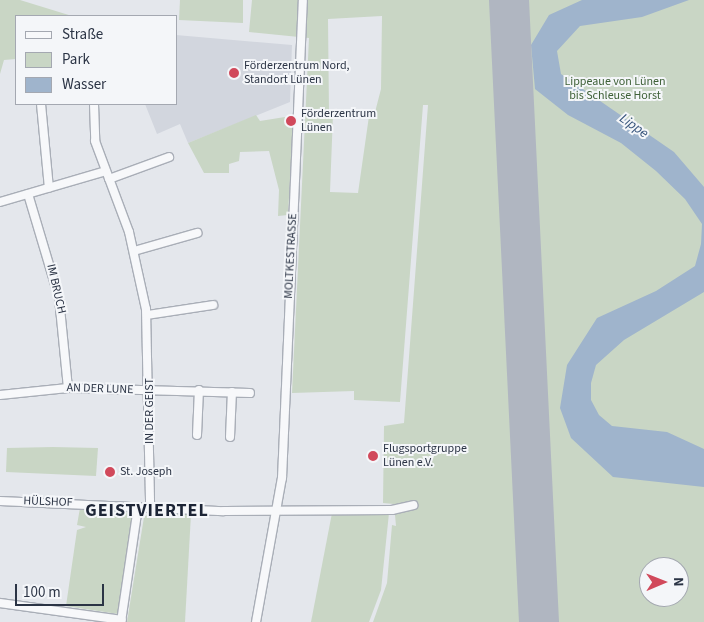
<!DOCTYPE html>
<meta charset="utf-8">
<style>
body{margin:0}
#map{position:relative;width:704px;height:622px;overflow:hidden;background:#e4e7ec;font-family:"Source Sans 3",sans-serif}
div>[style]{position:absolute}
.built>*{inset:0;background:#d2d6de}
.green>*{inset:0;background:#c9d6c5}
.water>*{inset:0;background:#9fb4cc}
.runway>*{height:40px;margin:-20px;padding:0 20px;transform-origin:20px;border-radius:20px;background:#b0b6c1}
.roads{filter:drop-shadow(1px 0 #a9aeb7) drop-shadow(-1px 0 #a9aeb7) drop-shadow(0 1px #a9aeb7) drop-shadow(0 -1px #a9aeb7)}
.minor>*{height:8px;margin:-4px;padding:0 4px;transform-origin:4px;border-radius:4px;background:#f7f8fa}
.dots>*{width:14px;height:14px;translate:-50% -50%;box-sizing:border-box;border:2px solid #f4f6f9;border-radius:50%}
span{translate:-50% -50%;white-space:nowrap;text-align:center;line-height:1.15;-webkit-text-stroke:4px #f4f6f9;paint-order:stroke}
.poi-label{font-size:12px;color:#2b3445}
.left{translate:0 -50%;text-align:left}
.park-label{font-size:12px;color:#3f6138}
.street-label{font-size:12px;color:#2b3445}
.water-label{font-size:14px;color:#34527a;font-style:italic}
.district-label{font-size:18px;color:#1d2536;font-weight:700;letter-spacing:1px}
.legend{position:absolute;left:15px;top:15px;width:162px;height:90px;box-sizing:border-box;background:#f4f6f9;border:1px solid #a4a8b1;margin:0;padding:6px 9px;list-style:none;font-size:15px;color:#2b3445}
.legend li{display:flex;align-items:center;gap:10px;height:25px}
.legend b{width:25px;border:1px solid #a4a8b1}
.north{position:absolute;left:639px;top:557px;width:50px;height:50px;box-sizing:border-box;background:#f4f6f9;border:1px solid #a4a8b1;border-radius:50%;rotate:89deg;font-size:14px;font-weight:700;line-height:20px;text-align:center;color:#2b3445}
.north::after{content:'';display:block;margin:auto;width:18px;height:22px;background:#d1495b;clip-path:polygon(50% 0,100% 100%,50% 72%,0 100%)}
.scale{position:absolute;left:15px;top:584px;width:89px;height:22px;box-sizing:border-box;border:2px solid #2b3445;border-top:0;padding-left:6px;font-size:15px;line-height:18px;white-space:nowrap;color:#2b3445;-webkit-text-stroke:4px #f4f6f9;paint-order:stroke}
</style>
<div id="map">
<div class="built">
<i style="clip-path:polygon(176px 35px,292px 45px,290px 102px,188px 143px,180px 124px,157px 134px,145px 104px,176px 104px)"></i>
</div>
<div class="green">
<i style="clip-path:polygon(0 0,20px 0,72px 16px,16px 16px,16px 59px,4px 60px,0 74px)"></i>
<i style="clip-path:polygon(180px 0,243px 0,243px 23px,179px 20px)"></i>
<i style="clip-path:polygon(evenodd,252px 0,704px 0,704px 622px,373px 622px,387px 583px,392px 525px,396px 526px,394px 504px,383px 503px,384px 426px,404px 423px,428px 105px,423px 105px,400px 402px,354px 400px,354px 391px,292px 393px,309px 38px,249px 32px,252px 0,382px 16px,381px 89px,374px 116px,369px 116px,358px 193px,330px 192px,333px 114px,329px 113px,328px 19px,382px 16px,252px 0,649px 567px,679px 567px,679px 597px,649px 597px,649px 567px)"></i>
<i style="clip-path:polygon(256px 115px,260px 121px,285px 117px,293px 127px,288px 215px,278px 216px,279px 190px,269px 151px,240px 152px,239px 161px,229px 164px,229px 173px,204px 173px,188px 143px)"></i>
<i style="clip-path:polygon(53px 447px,98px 448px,96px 476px,6px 472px,7px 448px)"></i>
<i style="clip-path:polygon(80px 508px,128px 511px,133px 520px,118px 614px,66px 606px,77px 530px,86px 527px,77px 525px)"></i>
<i style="clip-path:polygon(150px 513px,191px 514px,185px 622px,127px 622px,144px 517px)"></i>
<i style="clip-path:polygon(332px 513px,389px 513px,381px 590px,369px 622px,311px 622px)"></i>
</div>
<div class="water">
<i style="clip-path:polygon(582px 0,689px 0,642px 17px,580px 26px,557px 51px,561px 74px,674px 152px,704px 187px,704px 292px,624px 340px,596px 365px,591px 383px,591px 400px,599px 415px,612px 426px,667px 432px,704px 449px,704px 487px,613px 477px,571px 438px,560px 408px,567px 365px,597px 318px,656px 291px,695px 266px,701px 244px,702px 224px,685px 199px,656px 171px,621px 143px,568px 115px,535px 89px,531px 45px,549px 15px)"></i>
</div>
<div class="runway">
<i style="left:509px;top:0;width:623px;rotate:87.24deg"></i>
</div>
<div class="roads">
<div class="minor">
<i style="left:41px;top:104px;width:84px;rotate:84.6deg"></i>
<i style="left:94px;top:104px;width:37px;rotate:88deg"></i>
<i style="left:95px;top:141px;width:97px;rotate:69.5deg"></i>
<i style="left:129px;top:232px;width:79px;rotate:77.6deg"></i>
<i style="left:146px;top:309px;width:198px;rotate:88.8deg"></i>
<i style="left:109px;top:179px;width:64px;rotate:-20.1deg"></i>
<i style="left:28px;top:194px;width:109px;rotate:73.4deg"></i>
<i style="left:59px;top:298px;width:90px;rotate:84.3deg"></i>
<i style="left:0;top:202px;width:110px;rotate:-16.3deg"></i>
<i style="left:134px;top:251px;width:66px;rotate:-15.9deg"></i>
<i style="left:147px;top:315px;width:67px;rotate:-8.6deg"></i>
<i style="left:0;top:395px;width:68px;rotate:-5.9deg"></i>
<i style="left:68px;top:388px;width:182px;rotate:1.6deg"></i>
<i style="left:197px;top:435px;width:45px;rotate:-87.5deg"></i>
<i style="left:230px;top:437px;width:45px;rotate:-87.5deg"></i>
<i style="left:0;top:501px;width:224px;rotate:2.6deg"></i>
<i style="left:224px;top:511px;width:168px;rotate:-0.3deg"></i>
<i style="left:392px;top:510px;width:22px;rotate:-13deg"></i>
<i style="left:0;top:603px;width:123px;rotate:7.9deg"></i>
<i style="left:121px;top:622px;width:116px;rotate:-81.6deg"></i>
<i style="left:256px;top:622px;width:146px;rotate:-79.8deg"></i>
<i style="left:282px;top:478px;width:478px;rotate:-87.5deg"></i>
</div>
</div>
<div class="dots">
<i style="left:234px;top:73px;background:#d1495b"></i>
<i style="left:291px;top:121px;background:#d1495b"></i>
<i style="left:373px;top:456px;background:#d1495b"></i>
<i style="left:110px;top:472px;background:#d1495b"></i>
</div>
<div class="poi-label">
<span class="left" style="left:244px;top:73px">Förderzentrum Nord,<br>Standort Lünen</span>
<span class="left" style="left:301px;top:121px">Förderzentrum<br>Lünen</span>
<span class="left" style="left:383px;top:456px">Flugsportgruppe<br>Lünen e.V.</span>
<span class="left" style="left:120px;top:472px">St. Joseph</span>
</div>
<div class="park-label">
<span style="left:615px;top:89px">Lippeaue von Lünen<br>bis Schleuse Horst</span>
</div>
<div class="street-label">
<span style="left:291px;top:256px;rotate:-87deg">MOLTKESTRASSE</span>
<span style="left:56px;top:289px;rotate:77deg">IM BRUCH</span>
<span style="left:100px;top:389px;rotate:2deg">AN DER LUNE</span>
<span style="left:150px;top:411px;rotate:-90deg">IN DER GEIST</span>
<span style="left:48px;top:502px;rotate:2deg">HÜLSHOF</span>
</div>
<div class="water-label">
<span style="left:634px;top:126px;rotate:35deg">Lippe</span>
</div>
<div class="district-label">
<span style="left:147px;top:511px">GEISTVIERTEL</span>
</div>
<ul class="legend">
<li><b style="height:6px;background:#f7f8fa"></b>Straße</li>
<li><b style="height:14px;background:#c9d6c5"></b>Park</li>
<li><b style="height:14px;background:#9fb4cc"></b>Wasser</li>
</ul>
<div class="north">N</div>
<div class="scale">100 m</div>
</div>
